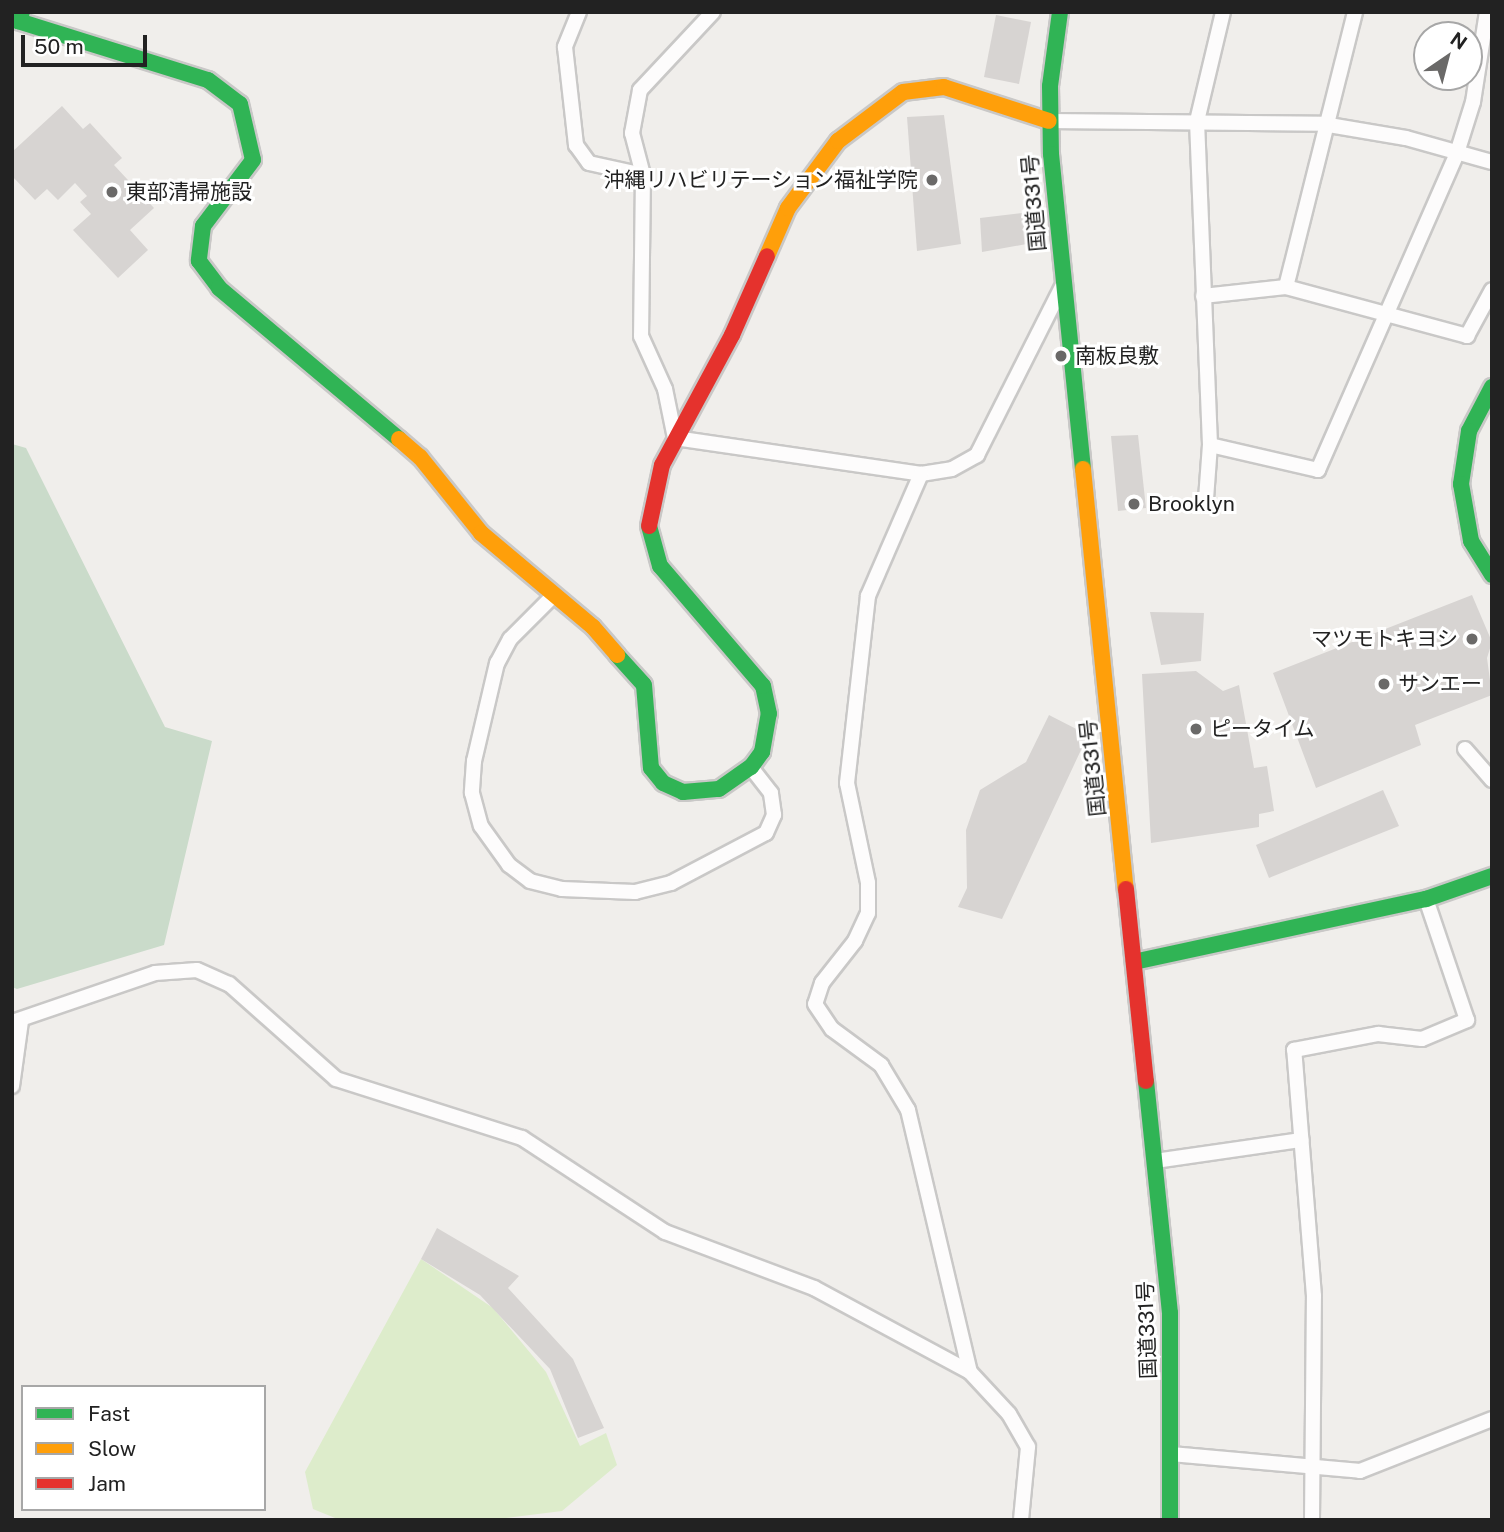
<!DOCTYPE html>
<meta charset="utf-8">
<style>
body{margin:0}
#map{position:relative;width:1504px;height:1532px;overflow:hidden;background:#f0eeeb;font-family:"Public Sans","Noto Sans JP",sans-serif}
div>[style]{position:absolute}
.grass>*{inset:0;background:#ddeccb}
.cemetery>*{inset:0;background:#cadbca}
.building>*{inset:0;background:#d7d4d2}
.roads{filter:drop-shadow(2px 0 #c9c8c7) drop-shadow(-2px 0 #c9c8c7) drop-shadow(0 2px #c9c8c7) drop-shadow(0 -2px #c9c8c7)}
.street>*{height:14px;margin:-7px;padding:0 7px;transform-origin:7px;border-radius:7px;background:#fdfcfc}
.fast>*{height:16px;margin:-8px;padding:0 8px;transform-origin:8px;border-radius:8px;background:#30b455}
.slow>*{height:16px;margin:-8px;padding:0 8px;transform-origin:8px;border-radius:8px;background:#ff9f0a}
.jam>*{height:16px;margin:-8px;padding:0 8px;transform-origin:8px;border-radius:8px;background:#e5322d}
.dots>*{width:19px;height:19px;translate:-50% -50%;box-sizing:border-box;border:4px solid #fff;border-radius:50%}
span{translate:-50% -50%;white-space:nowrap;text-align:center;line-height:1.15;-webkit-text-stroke:6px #fff;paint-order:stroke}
.poi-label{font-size:21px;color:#222}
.right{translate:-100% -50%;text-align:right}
.left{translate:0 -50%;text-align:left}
.street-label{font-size:21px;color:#222}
.frame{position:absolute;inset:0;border:14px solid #222;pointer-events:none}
.legend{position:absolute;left:21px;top:1385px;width:245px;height:126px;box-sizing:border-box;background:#fff;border:2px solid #a7a7a7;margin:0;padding:9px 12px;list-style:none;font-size:21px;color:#222}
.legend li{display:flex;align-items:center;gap:14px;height:35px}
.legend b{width:35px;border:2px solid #a7a7a7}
.north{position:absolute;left:1413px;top:21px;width:70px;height:70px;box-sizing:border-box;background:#fff;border:2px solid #a7a7a7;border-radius:50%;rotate:35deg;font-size:19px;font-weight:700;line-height:28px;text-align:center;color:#222}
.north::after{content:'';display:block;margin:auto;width:24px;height:32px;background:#6a6968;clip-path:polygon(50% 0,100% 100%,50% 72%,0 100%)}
.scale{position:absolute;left:21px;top:35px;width:126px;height:32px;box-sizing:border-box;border:4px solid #222;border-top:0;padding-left:9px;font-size:21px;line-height:24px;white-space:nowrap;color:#222;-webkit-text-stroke:5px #fff;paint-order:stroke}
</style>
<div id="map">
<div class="grass">
<i style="clip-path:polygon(421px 1259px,493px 1308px,546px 1372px,580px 1446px,606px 1433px,617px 1465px,562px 1511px,490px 1520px,340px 1520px,313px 1509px,305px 1472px)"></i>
</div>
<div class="cemetery">
<i style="clip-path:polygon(12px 444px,26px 448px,165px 727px,212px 741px,164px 945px,17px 989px,12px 987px)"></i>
</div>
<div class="building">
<i style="clip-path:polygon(996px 15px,1031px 22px,1019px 84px,984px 77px)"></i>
<i style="clip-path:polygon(62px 106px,83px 129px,90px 123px,122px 158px,114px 165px,154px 208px,130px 230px,148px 250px,118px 278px,73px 230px,91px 214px,80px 202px,87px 196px,75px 183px,58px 200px,47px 189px,35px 200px,12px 176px,12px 152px)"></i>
<i style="clip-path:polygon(944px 115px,961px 244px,917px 251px,907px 117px)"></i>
<i style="clip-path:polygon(1030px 212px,1032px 243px,982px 252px,980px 218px)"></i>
<i style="clip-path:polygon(1138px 435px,1146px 508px,1118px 511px,1111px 436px)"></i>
<i style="clip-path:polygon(1472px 595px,1492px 642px,1487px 658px,1492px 695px,1415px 725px,1421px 745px,1316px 788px,1273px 673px)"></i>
<i style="clip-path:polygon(1150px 612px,1204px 613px,1201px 661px,1161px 665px)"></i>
<i style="clip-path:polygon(1196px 671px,1223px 691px,1239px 685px,1254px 768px,1267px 766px,1274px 811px,1259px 814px,1259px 827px,1151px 843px,1142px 674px)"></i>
<i style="clip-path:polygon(1049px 715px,1088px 735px,1002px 919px,958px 907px,967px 888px,966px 830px,980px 790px,1026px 762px)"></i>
<i style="clip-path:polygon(1383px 790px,1399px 826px,1269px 878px,1256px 845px)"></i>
<i style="clip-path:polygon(437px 1228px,519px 1276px,508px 1288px,573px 1359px,604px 1428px,578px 1438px,550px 1369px,480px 1295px,421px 1259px)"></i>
</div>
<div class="roads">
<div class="street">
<i style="left:579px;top:12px;width:38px;rotate:112deg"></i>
<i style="left:565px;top:47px;width:99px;rotate:83.6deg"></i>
<i style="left:576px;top:145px;width:22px;rotate:54deg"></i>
<i style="left:589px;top:163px;width:55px;rotate:12.5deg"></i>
<i style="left:713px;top:12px;width:107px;rotate:133.1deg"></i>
<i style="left:640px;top:90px;width:44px;rotate:100.5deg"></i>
<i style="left:632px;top:133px;width:43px;rotate:75.3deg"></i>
<i style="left:643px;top:175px;width:161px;rotate:90.7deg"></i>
<i style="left:641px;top:336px;width:58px;rotate:65.6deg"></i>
<i style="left:665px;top:389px;width:50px;rotate:78.5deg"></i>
<i style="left:675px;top:438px;width:249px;rotate:8.3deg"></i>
<i style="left:921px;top:474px;width:31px;rotate:-9deg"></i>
<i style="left:952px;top:469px;width:29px;rotate:-29deg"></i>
<i style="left:977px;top:455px;width:188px;rotate:-63.2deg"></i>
<i style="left:1223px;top:12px;width:112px;rotate:103.4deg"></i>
<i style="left:1197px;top:121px;width:324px;rotate:87.7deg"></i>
<i style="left:1210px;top:445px;width:111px;rotate:13deg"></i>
<i style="left:1318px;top:470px;width:346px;rotate:-66.3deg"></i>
<i style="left:1457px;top:153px;width:53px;rotate:-72.6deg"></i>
<i style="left:1473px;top:102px;width:91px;rotate:-81.2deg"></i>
<i style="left:1049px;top:121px;width:274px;rotate:0.6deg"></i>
<i style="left:1323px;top:124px;width:84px;rotate:9.6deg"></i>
<i style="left:1406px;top:138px;width:89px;rotate:15.6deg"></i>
<i style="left:1286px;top:287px;width:188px;rotate:15.1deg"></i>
<i style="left:1467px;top:336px;width:52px;rotate:-61.5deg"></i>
<i style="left:1203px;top:296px;width:83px;rotate:-6.2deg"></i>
<i style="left:1286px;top:287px;width:284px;rotate:-75.9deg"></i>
<i style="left:921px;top:474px;width:133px;rotate:113.5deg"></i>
<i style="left:868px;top:596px;width:188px;rotate:96.4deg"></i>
<i style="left:847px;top:783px;width:102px;rotate:78.1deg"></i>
<i style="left:868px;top:883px;width:30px;rotate:90deg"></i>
<i style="left:868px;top:913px;width:31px;rotate:115deg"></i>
<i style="left:855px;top:941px;width:53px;rotate:128.2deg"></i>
<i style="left:822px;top:983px;width:22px;rotate:108deg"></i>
<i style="left:815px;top:1004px;width:30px;rotate:56deg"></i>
<i style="left:832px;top:1029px;width:61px;rotate:36.3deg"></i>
<i style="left:881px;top:1065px;width:52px;rotate:59deg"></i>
<i style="left:908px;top:1110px;width:269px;rotate:76.7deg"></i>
<i style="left:1206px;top:499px;width:54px;rotate:-85.8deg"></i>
<i style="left:554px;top:595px;width:62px;rotate:135deg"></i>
<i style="left:510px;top:639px;width:27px;rotate:118deg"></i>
<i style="left:497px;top:663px;width:101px;rotate:103.2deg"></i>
<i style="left:474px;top:761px;width:32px;rotate:94deg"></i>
<i style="left:472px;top:793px;width:34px;rotate:75deg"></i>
<i style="left:481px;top:826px;width:48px;rotate:54.3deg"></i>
<i style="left:509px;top:865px;width:26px;rotate:37deg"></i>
<i style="left:530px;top:881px;width:33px;rotate:14deg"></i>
<i style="left:562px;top:889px;width:73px;rotate:2.4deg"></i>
<i style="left:635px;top:892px;width:37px;rotate:-14deg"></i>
<i style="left:671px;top:883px;width:107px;rotate:-27.8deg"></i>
<i style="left:766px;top:833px;width:20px;rotate:-66deg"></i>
<i style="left:774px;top:815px;width:22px;rotate:-98deg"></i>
<i style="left:771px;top:793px;width:33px;rotate:-128deg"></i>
<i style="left:1465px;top:749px;width:41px;rotate:48.9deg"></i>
<i style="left:12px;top:1022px;width:151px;rotate:-18.9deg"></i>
<i style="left:155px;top:973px;width:42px;rotate:-4.1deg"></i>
<i style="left:197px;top:970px;width:35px;rotate:24deg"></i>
<i style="left:229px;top:984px;width:143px;rotate:41.6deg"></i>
<i style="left:336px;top:1079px;width:195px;rotate:17.6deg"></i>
<i style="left:522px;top:1138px;width:171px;rotate:33.3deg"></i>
<i style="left:665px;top:1232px;width:159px;rotate:20.6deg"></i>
<i style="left:814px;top:1288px;width:177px;rotate:28.3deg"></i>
<i style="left:970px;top:1372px;width:57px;rotate:47.1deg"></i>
<i style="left:1009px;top:1414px;width:38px;rotate:60deg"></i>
<i style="left:1028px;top:1447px;width:73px;rotate:95.5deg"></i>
<i style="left:12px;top:1086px;width:66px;rotate:-82.1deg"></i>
<i style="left:1155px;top:1161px;width:148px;rotate:-8.2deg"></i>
<i style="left:1171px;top:1454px;width:190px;rotate:5.1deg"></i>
<i style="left:1360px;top:1471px;width:142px;rotate:-21.5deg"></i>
<i style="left:1312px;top:1520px;width:224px;rotate:-89.5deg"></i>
<i style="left:1314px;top:1296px;width:247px;rotate:-94.6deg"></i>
<i style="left:1294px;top:1050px;width:86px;rotate:-10.8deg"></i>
<i style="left:1378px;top:1034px;width:44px;rotate:6.5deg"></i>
<i style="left:1422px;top:1039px;width:49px;rotate:-22.9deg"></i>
<i style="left:1467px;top:1020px;width:128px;rotate:-108.7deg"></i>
</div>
<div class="fast">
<i style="left:22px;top:12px;width:10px;rotate:114deg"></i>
<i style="left:18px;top:21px;width:199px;rotate:17.3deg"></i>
<i style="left:208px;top:80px;width:40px;rotate:37deg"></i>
<i style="left:240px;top:104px;width:57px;rotate:76.9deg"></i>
<i style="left:253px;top:160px;width:83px;rotate:127.1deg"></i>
<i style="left:203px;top:226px;width:35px;rotate:97deg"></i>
<i style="left:199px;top:261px;width:34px;rotate:53deg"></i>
<i style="left:219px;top:288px;width:235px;rotate:40deg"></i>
<i style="left:1060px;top:12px;width:75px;rotate:97.7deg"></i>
<i style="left:1050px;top:86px;width:68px;rotate:89.2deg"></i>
<i style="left:1051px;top:154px;width:317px;rotate:84.2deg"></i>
<i style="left:1492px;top:387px;width:50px;rotate:117.6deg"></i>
<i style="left:1469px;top:431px;width:54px;rotate:98.6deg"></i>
<i style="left:1461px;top:484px;width:58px;rotate:80deg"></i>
<i style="left:1471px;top:541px;width:40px;rotate:58deg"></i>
<i style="left:617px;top:655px;width:40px;rotate:48deg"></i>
<i style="left:644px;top:685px;width:83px;rotate:85.2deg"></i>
<i style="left:651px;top:768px;width:19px;rotate:51deg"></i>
<i style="left:663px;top:783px;width:22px;rotate:24deg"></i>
<i style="left:683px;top:792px;width:36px;rotate:-5deg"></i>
<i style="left:719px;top:789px;width:39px;rotate:-35deg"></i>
<i style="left:751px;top:767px;width:19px;rotate:-54deg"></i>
<i style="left:762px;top:752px;width:39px;rotate:-80deg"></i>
<i style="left:769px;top:714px;width:29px;rotate:-102deg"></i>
<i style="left:763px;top:686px;width:158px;rotate:-130.6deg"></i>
<i style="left:660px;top:566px;width:41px;rotate:-105.4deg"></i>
<i style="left:1134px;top:962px;width:299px;rotate:-12.2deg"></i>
<i style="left:1426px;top:899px;width:70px;rotate:-19.2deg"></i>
<i style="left:1146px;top:1081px;width:233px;rotate:84.1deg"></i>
<i style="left:1170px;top:1313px;width:207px;rotate:90deg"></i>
</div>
<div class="slow">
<i style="left:767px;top:256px;width:52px;rotate:-66.4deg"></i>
<i style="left:788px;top:208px;width:84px;rotate:-53.3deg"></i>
<i style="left:838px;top:141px;width:81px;rotate:-37deg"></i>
<i style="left:903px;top:92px;width:41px;rotate:-7deg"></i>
<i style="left:944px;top:87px;width:110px;rotate:17.9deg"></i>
<i style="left:399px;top:439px;width:28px;rotate:41deg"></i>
<i style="left:420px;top:457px;width:97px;rotate:51.2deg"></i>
<i style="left:481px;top:533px;width:146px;rotate:40deg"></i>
<i style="left:593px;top:627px;width:37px;rotate:49deg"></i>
<i style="left:1083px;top:469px;width:422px;rotate:84.2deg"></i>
</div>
<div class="jam">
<i style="left:649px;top:526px;width:62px;rotate:-78deg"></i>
<i style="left:662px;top:465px;width:148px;rotate:-61.7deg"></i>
<i style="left:732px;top:335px;width:86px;rotate:-66.1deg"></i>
<i style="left:1126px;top:889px;width:193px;rotate:84.1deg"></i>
</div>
</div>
<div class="dots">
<i style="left:932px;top:180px;background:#6a6968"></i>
<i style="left:112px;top:192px;background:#6a6968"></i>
<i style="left:1061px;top:356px;background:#6a6968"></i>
<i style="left:1134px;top:504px;background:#6a6968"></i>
<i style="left:1472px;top:639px;background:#6a6968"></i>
<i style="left:1384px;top:684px;background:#6a6968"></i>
<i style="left:1196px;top:729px;background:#6a6968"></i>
</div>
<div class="poi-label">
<span class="right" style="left:918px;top:180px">沖縄リハビリテーション福祉学院</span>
<span class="left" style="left:126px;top:192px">東部清掃施設</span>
<span class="left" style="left:1075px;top:356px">南板良敷</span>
<span class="left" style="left:1148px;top:504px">Brooklyn</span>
<span class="right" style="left:1458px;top:639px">マツモトキヨシ</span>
<span class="left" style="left:1398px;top:684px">サンエー</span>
<span class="left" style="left:1210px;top:729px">ピータイム</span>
</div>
<div class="street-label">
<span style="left:1034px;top:203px;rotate:-95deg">国道331号</span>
<span style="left:1093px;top:768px;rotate:-96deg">国道331号</span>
<span style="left:1147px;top:1330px;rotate:-92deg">国道331号</span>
</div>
<div class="frame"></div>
<ul class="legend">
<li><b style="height:9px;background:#30b455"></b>Fast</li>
<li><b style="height:9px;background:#ff9f0a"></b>Slow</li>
<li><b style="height:9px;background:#e5322d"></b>Jam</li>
</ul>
<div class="north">N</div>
<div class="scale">50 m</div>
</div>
